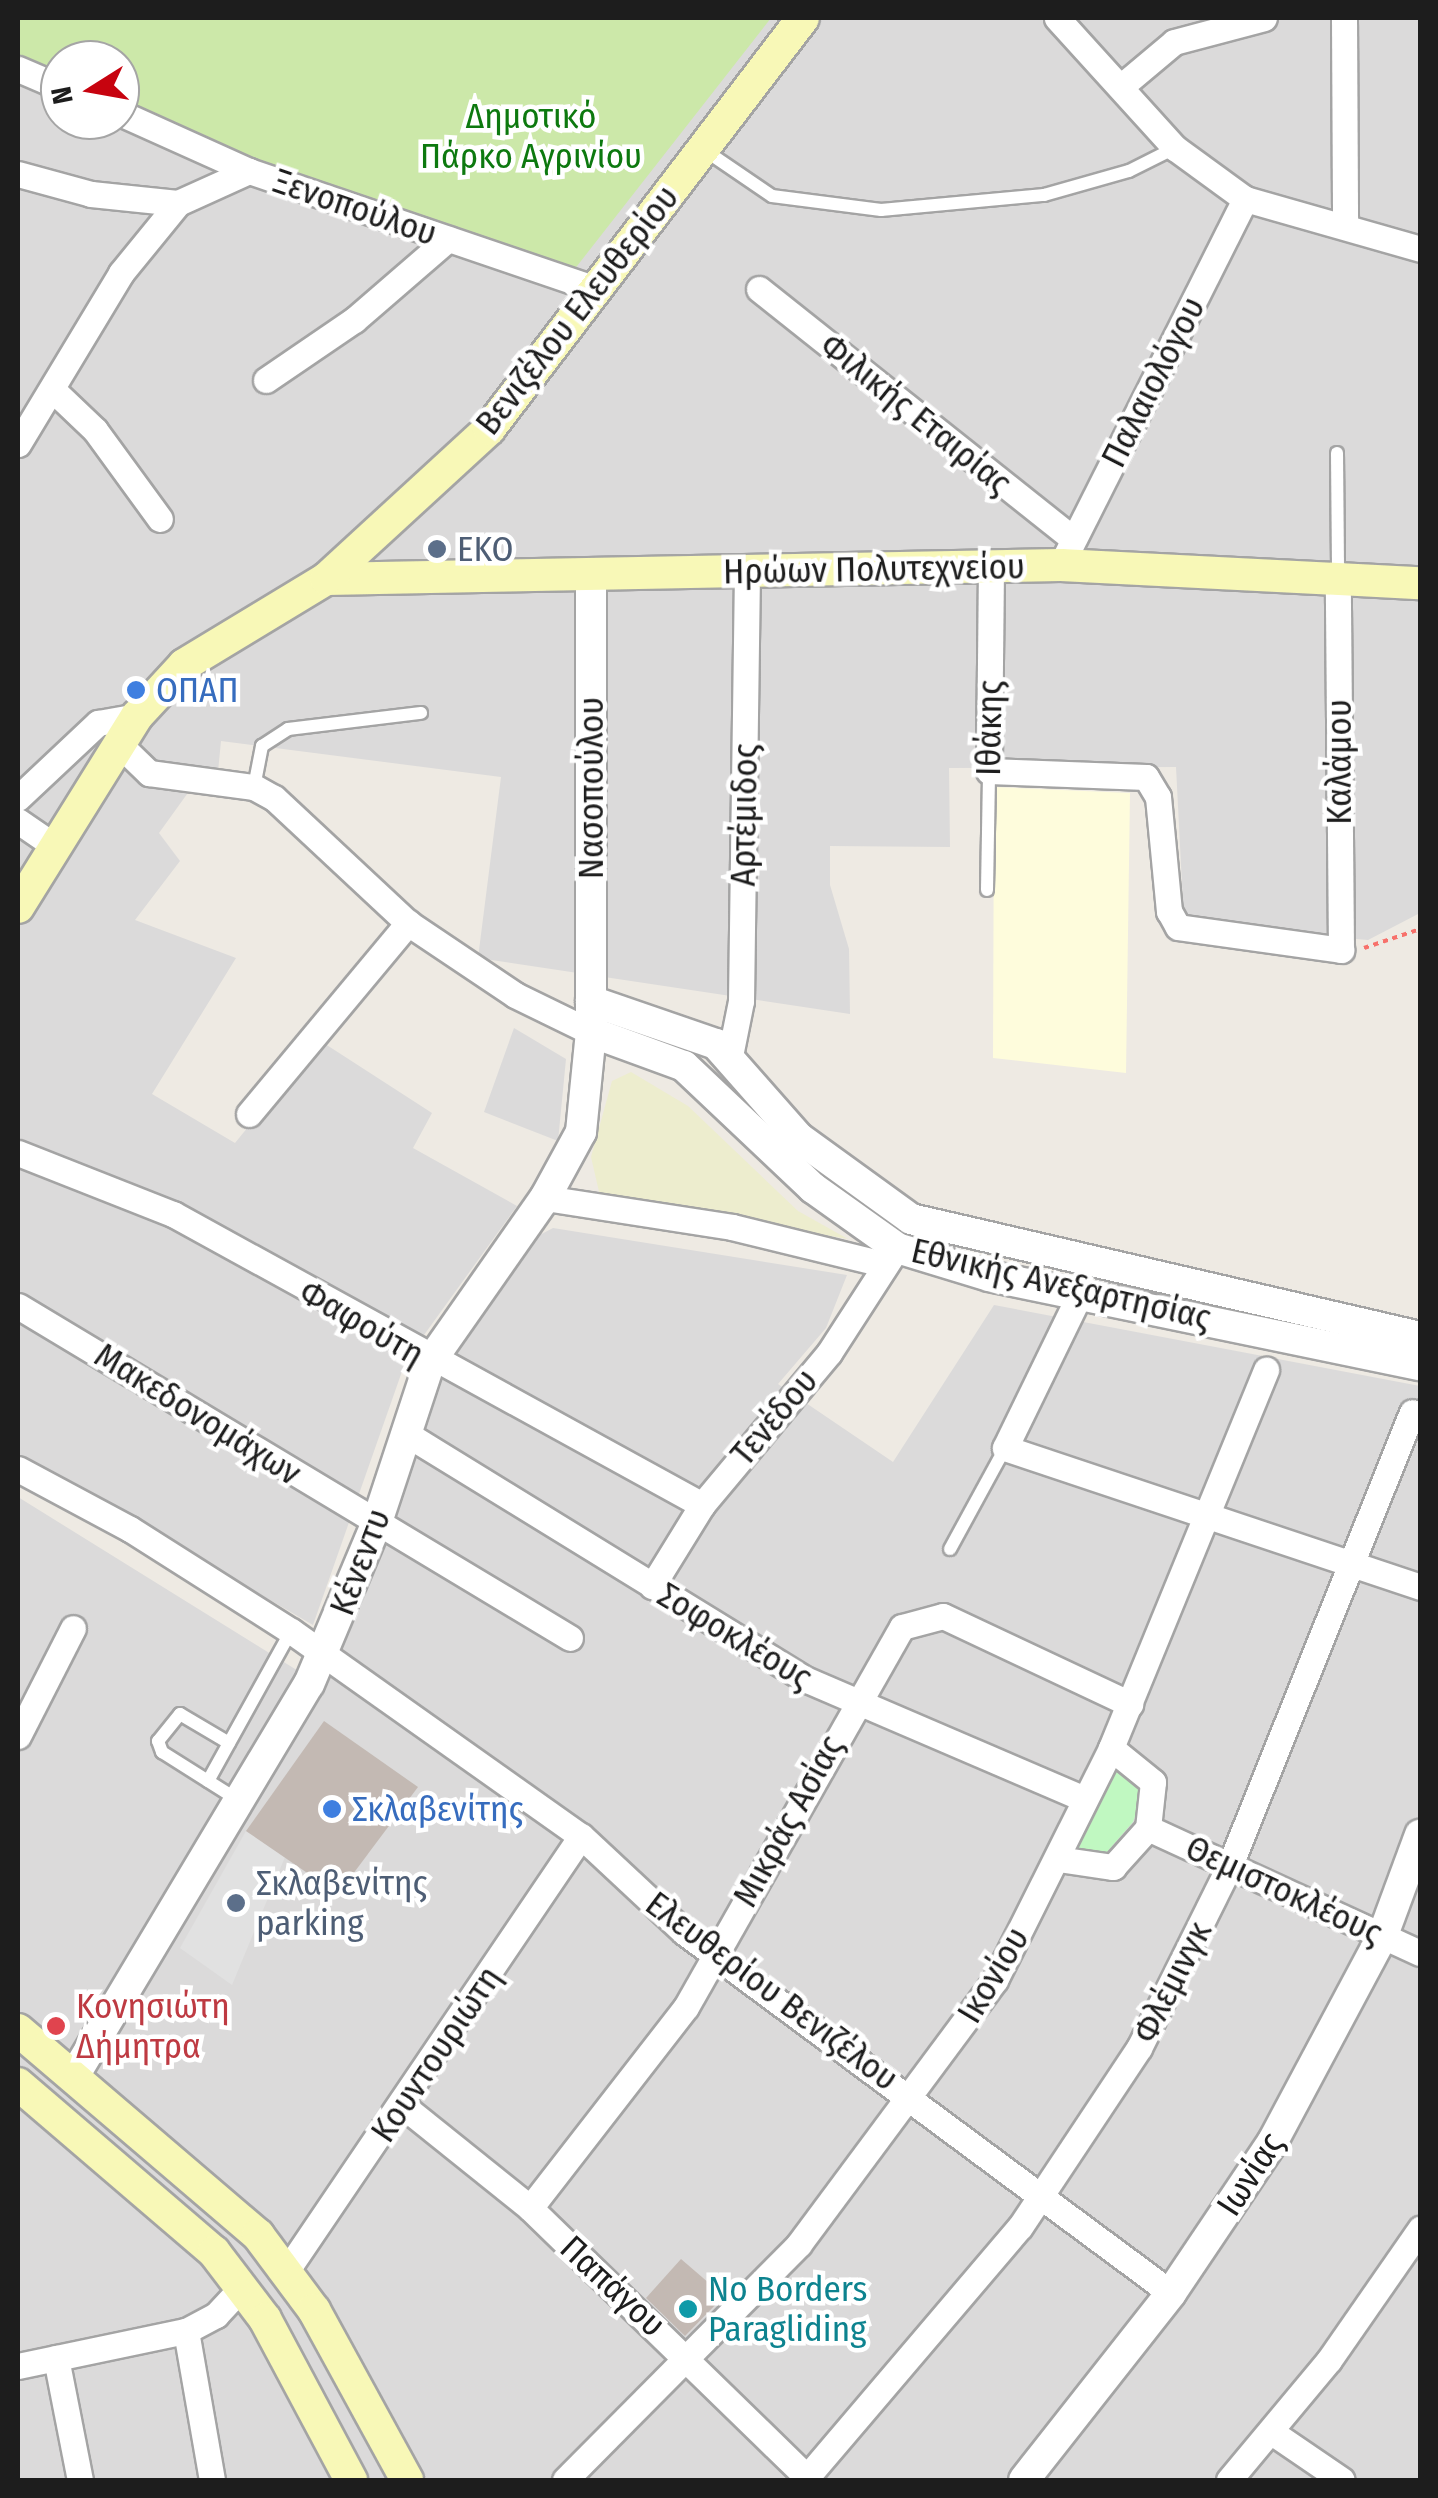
<!DOCTYPE html>
<meta charset="utf-8">
<style>
body{margin:0}
#map{position:relative;width:1438px;height:2498px;overflow:hidden;background:#eeeae3;font-family:"Fira Sans Condensed",sans-serif}
div>[style]{position:absolute}
.residential>*{inset:0;background:#dbdada}
.education>*{inset:0;background:#fefcdc}
.farmland>*{inset:0;background:#ededce}
.grass>*{inset:0;background:#cce8a9}
.park>*{inset:0;background:#c0f8c1}
.parking>*{inset:0;background:#e1e1e1}
.building>*{inset:0;background:#c3b9b3}
.path>*{height:4px;margin-top:-2px;transform-origin:0;background:repeating-linear-gradient(90deg,#f7716b 0 5px,transparent 0 10px)}
.roads{filter:drop-shadow(2px 0 #a4a4a4) drop-shadow(-2px 0 #a4a4a4) drop-shadow(0 2px #a4a4a4) drop-shadow(0 -2px #a4a4a4)}
.service>*{height:12px;margin:-6px;padding:0 6px;transform-origin:6px;border-radius:6px;background:#fff}
.minor>*{height:25px;margin:-12.5px;padding:0 12.5px;transform-origin:12.5px;border-radius:12.5px;background:#fff}
.tertiary>*{height:30px;margin:-15px;padding:0 15px;transform-origin:15px;border-radius:15px;background:#fff}
.secondary>*{height:32px;margin:-16px;padding:0 16px;transform-origin:16px;border-radius:16px;background:#f8f8b7}
.dots>*{width:28px;height:28px;translate:-50% -50%;box-sizing:border-box;border:5px solid #fff;border-radius:50%}
span{translate:-50% -50%;white-space:nowrap;text-align:center;line-height:1.15;-webkit-text-stroke:9px #fff;paint-order:stroke}
.park-label{font-size:35px;color:#0d790f}
.street-label{font-size:35px;color:#1d1d1d}
.service-label{font-size:35px;color:#4e5e75}
.left{translate:0 -50%;text-align:left}
.shop-label{font-size:35px;color:#366cbe}
.health-label{font-size:35px;color:#be3a42}
.culture-label{font-size:35px;color:#0d838f}
.frame{position:absolute;inset:0;border:20px solid #1d1d1d;pointer-events:none}
.north{position:absolute;left:40px;top:40px;width:100px;height:100px;box-sizing:border-box;background:#fff;border:2px solid #a5a5a5;border-radius:50%;rotate:259deg;font-size:28px;font-weight:700;line-height:40px;text-align:center;color:#1d1d1d}
.north::after{content:'';display:block;margin:auto;width:35px;height:45px;background:#c7030f;clip-path:polygon(50% 0,100% 100%,50% 72%,0 100%)}
</style>
<div id="map">
<div class="residential">
<i style="clip-path:polygon(evenodd,18px 18px,1420px 18px,1420px 913px,1368px 940px,1184px 924px,1176px 767px,949px 768px,950px 847px,830px 846px,830px 885px,849px 949px,850px 1014px,478px 958px,501px 777px,221px 741px,217px 782px,195px 783px,159px 833px,180px 861px,135px 920px,236px 958px,152px 1094px,235px 1143px,319px 1040px,432px 1113px,413px 1148px,517px 1206px,406px 1360px,313px 1625px,18px 1454px,18px 18px,60px 60px,120px 60px,120px 120px,60px 120px,60px 60px)"></i>
<i style="clip-path:polygon(514px 1028px,566px 1059px,558px 1141px,484px 1112px)"></i>
<i style="clip-path:polygon(553px 1228px,847px 1275px,826px 1328px,778px 1384px,893px 1462px,994px 1305px,1420px 1386px,1420px 2480px,18px 2480px,18px 1497px,324px 1687px,425px 1376px,534px 1238px)"></i>
</div>
<div class="education">
<i style="clip-path:polygon(994px 787px,1130px 793px,1126px 1073px,993px 1058px)"></i>
</div>
<div class="farmland">
<i style="clip-path:polygon(631px 1072px,688px 1106px,798px 1211px,848px 1239px,600px 1196px,591px 1157px,612px 1081px)"></i>
</div>
<div class="grass">
<i style="clip-path:polygon(18px 18px,771px 18px,570px 275px,251px 159px,120px 100px,120px 60px,60px 60px,60px 73px,18px 54px)"></i>
</div>
<div class="park">
<i style="clip-path:polygon(1116px 1763px,1144px 1791px,1133px 1822px,1100px 1860px,1072px 1853px)"></i>
</div>
<div class="parking">
<i style="clip-path:polygon(246px 1831px,285px 1857px,232px 1985px,180px 1948px)"></i>
</div>
<div class="building">
<i style="clip-path:polygon(324px 1721px,418px 1787px,338px 1894px,246px 1831px)"></i>
<i style="clip-path:polygon(681px 2259px,724px 2296px,685px 2336px,646px 2298px)"></i>
</div>
<div class="path">
<i style="left:1364px;top:948px;width:59px;rotate:-18.7deg"></i>
</div>
<div class="roads">
<div class="service">
<i style="left:703px;top:149px;width:83px;rotate:34.3deg"></i>
<i style="left:772px;top:196px;width:110px;rotate:7.3deg"></i>
<i style="left:881px;top:210px;width:164px;rotate:-5.3deg"></i>
<i style="left:1044px;top:195px;width:88px;rotate:-15.8deg"></i>
<i style="left:1129px;top:171px;width:51px;rotate:-26.6deg"></i>
<i style="left:1337px;top:453px;width:121px;rotate:89.5deg"></i>
<i style="left:254px;top:787px;width:42px;rotate:-79deg"></i>
<i style="left:262px;top:746px;width:31px;rotate:-33deg"></i>
<i style="left:288px;top:729px;width:134px;rotate:-6.9deg"></i>
<i style="left:987px;top:890px;width:119px;rotate:-89deg"></i>
<i style="left:950px;top:1549px;width:115px;rotate:-61.4deg"></i>
<i style="left:229px;top:1743px;width:57px;rotate:-149.4deg"></i>
<i style="left:180px;top:1714px;width:35px;rotate:129deg"></i>
<i style="left:158px;top:1741px;width:12px;rotate:70deg"></i>
<i style="left:162px;top:1752px;width:93px;rotate:32.3deg"></i>
<i style="left:208px;top:1781px;width:171px;rotate:-61deg"></i>
</div>
<div class="minor">
<i style="left:1057px;top:18px;width:176px;rotate:47.8deg"></i>
<i style="left:1175px;top:148px;width:87px;rotate:36.1deg"></i>
<i style="left:1245px;top:199px;width:182px;rotate:15.9deg"></i>
<i style="left:1344px;top:18px;width:208px;rotate:89.7deg"></i>
<i style="left:18px;top:69px;width:46px;rotate:23.2deg"></i>
<i style="left:1124px;top:84px;width:65px;rotate:-40deg"></i>
<i style="left:1174px;top:42px;width:93px;rotate:-14.9deg"></i>
<i style="left:120px;top:113px;width:141px;rotate:24.2deg"></i>
<i style="left:249px;top:171px;width:366px;rotate:18.8deg"></i>
<i style="left:18px;top:174px;width:76px;rotate:15.3deg"></i>
<i style="left:91px;top:194px;width:87px;rotate:5.9deg"></i>
<i style="left:178px;top:203px;width:78px;rotate:-24.3deg"></i>
<i style="left:759px;top:289px;width:401px;rotate:38.5deg"></i>
<i style="left:266px;top:380px;width:107px;rotate:-34.3deg"></i>
<i style="left:354px;top:320px;width:124px;rotate:-40.8deg"></i>
<i style="left:53px;top:390px;width:58px;rotate:43.6deg"></i>
<i style="left:95px;top:430px;width:110px;rotate:53.9deg"></i>
<i style="left:18px;top:444px;width:200px;rotate:-58.9deg"></i>
<i style="left:121px;top:273px;width:90px;rotate:-50.8deg"></i>
<i style="left:1061px;top:565px;width:410px;rotate:-63.3deg"></i>
<i style="left:991px;top:567px;width:204px;rotate:90.6deg"></i>
<i style="left:989px;top:771px;width:157px;rotate:2.2deg"></i>
<i style="left:1146px;top:777px;width:23px;rotate:59deg"></i>
<i style="left:1158px;top:797px;width:115px;rotate:84.5deg"></i>
<i style="left:1169px;top:911px;width:18px;rotate:61deg"></i>
<i style="left:1178px;top:927px;width:165px;rotate:8deg"></i>
<i style="left:1341px;top:950px;width:376px;rotate:-90.5deg"></i>
<i style="left:119px;top:744px;width:42px;rotate:44deg"></i>
<i style="left:149px;top:773px;width:106px;rotate:7.6deg"></i>
<i style="left:254px;top:787px;width:23px;rotate:29deg"></i>
<i style="left:274px;top:798px;width:183px;rotate:43deg"></i>
<i style="left:408px;top:923px;width:129px;rotate:33.9deg"></i>
<i style="left:515px;top:995px;width:85px;rotate:26deg"></i>
<i style="left:18px;top:798px;width:110px;rotate:-43.2deg"></i>
<i style="left:98px;top:723px;width:40px;rotate:-10deg"></i>
<i style="left:18px;top:821px;width:46px;rotate:34.4deg"></i>
<i style="left:730px;top:1056px;width:56px;rotate:-78.7deg"></i>
<i style="left:741px;top:1001px;width:429px;rotate:-89.2deg"></i>
<i style="left:249px;top:1114px;width:249px;rotate:-50.2deg"></i>
<i style="left:18px;top:1153px;width:167px;rotate:21.5deg"></i>
<i style="left:173px;top:1214px;width:604px;rotate:28.81deg"></i>
<i style="left:545px;top:1198px;width:189px;rotate:8.8deg"></i>
<i style="left:732px;top:1227px;width:155px;rotate:13.8deg"></i>
<i style="left:1080px;top:1294px;width:171px;rotate:116deg"></i>
<i style="left:1005px;top:1448px;width:438px;rotate:18.5deg"></i>
<i style="left:18px;top:1306px;width:644px;rotate:31.02deg"></i>
<i style="left:405px;top:1433px;width:472px;rotate:31.6deg"></i>
<i style="left:807px;top:1680px;width:302px;rotate:23.2deg"></i>
<i style="left:18px;top:1469px;width:127px;rotate:28.2deg"></i>
<i style="left:130px;top:1529px;width:191px;rotate:32.4deg"></i>
<i style="left:291px;top:1631px;width:355px;rotate:35.3deg"></i>
<i style="left:581px;top:1836px;width:141px;rotate:43deg"></i>
<i style="left:684px;top:1932px;width:606px;rotate:36.55deg"></i>
<i style="left:652px;top:1586px;width:95px;rotate:-58.3deg"></i>
<i style="left:702px;top:1505px;width:198px;rotate:-50.1deg"></i>
<i style="left:829px;top:1353px;width:125px;rotate:-57.1deg"></i>
<i style="left:18px;top:1736px;width:121px;rotate:-63deg"></i>
<i style="left:1148px;top:1828px;width:299px;rotate:24.7deg"></i>
<i style="left:1058px;top:1859px;width:56px;rotate:8.3deg"></i>
<i style="left:1113px;top:1867px;width:52px;rotate:-48.1deg"></i>
<i style="left:1148px;top:1828px;width:46px;rotate:-83.8deg"></i>
<i style="left:1153px;top:1782px;width:54px;rotate:-141deg"></i>
<i style="left:402px;top:2105px;width:164px;rotate:38.8deg"></i>
<i style="left:530px;top:2208px;width:390px;rotate:44.2deg"></i>
<i style="left:530px;top:2208px;width:254px;rotate:-52.2deg"></i>
<i style="left:686px;top:2007px;width:437px;rotate:-60.4deg"></i>
<i style="left:902px;top:1627px;width:42px;rotate:-15deg"></i>
<i style="left:943px;top:1616px;width:207px;rotate:25.2deg"></i>
<i style="left:287px;top:2270px;width:524px;rotate:-55.89deg"></i>
<i style="left:186px;top:2331px;width:151px;rotate:80.1deg"></i>
<i style="left:56px;top:2358px;width:124px;rotate:78.9deg"></i>
<i style="left:18px;top:2366px;width:172px;rotate:-11.8deg"></i>
<i style="left:186px;top:2331px;width:34px;rotate:-28deg"></i>
<i style="left:216px;top:2315px;width:38px;rotate:-47deg"></i>
<i style="left:1273px;top:2433px;width:83px;rotate:34.3deg"></i>
<i style="left:807px;top:2477px;width:328px;rotate:-49.6deg"></i>
<i style="left:1020px;top:2227px;width:215px;rotate:-56.4deg"></i>
<i style="left:1139px;top:2048px;width:204px;rotate:-63.6deg"></i>
<i style="left:1230px;top:1865px;width:488px;rotate:-68.1deg"></i>
<i style="left:565px;top:2480px;width:332px;rotate:-45.2deg"></i>
<i style="left:799px;top:2244px;width:329px;rotate:-53.4deg"></i>
<i style="left:995px;top:1980px;width:259px;rotate:-63.4deg"></i>
<i style="left:1111px;top:1748px;width:409px;rotate:-67.7deg"></i>
<i style="left:1229px;top:2480px;width:156px;rotate:-50.2deg"></i>
<i style="left:1329px;top:2360px;width:160px;rotate:-55.2deg"></i>
</div>
<div class="tertiary">
<i style="left:591px;top:1001px;width:132px;rotate:19deg"></i>
<i style="left:716px;top:1044px;width:125px;rotate:48.6deg"></i>
<i style="left:799px;top:1138px;width:138px;rotate:35.9deg"></i>
<i style="left:911px;top:1219px;width:522px;rotate:13.05deg"></i>
<i style="left:591px;top:1032px;width:99px;rotate:20.1deg"></i>
<i style="left:684px;top:1066px;width:178px;rotate:43.4deg"></i>
<i style="left:813px;top:1188px;width:103px;rotate:35.5deg"></i>
<i style="left:897px;top:1248px;width:96px;rotate:16.9deg"></i>
<i style="left:989px;top:1276px;width:440px;rotate:11.7deg"></i>
<i style="left:74px;top:2076px;width:457px;rotate:-59.1deg"></i>
<i style="left:309px;top:1684px;width:173px;rotate:-67.2deg"></i>
<i style="left:376px;top:1525px;width:172px;rotate:-71.7deg"></i>
<i style="left:430px;top:1362px;width:200px;rotate:-55deg"></i>
<i style="left:545px;top:1198px;width:75px;rotate:-61.4deg"></i>
<i style="left:581px;top:1132px;width:100px;rotate:-84.3deg"></i>
<i style="left:591px;top:1032px;width:457px;rotate:-90deg"></i>
<i style="left:1024px;top:2480px;width:238px;rotate:-51.8deg"></i>
<i style="left:1171px;top:2293px;width:183px;rotate:-56.1deg"></i>
<i style="left:1273px;top:2141px;width:234px;rotate:-61.9deg"></i>
<i style="left:1383px;top:1935px;width:107px;rotate:-69.7deg"></i>
</div>
<div class="secondary">
<i style="left:326px;top:579px;width:735px;rotate:-1.09deg"></i>
<i style="left:1061px;top:565px;width:359px;rotate:2.9deg"></i>
<i style="left:18px;top:907px;width:225px;rotate:-58.1deg"></i>
<i style="left:137px;top:716px;width:69px;rotate:-47.3deg"></i>
<i style="left:184px;top:665px;width:166px;rotate:-31.2deg"></i>
<i style="left:326px;top:579px;width:222px;rotate:-42.6deg"></i>
<i style="left:489px;top:429px;width:517px;rotate:-52.62deg"></i>
<i style="left:18px;top:2030px;width:316px;rotate:40.5deg"></i>
<i style="left:258px;top:2235px;width:94px;rotate:53.3deg"></i>
<i style="left:314px;top:2310px;width:194px;rotate:61.3deg"></i>
<i style="left:18px;top:2084px;width:258px;rotate:40.6deg"></i>
<i style="left:214px;top:2252px;width:84px;rotate:52.7deg"></i>
<i style="left:265px;top:2319px;width:183px;rotate:61.9deg"></i>
</div>
</div>
<div class="dots">
<i style="left:437px;top:549px;background:#5c6f8a"></i>
<i style="left:136px;top:690px;background:#3f7fe0"></i>
<i style="left:332px;top:1809px;background:#3f7fe0"></i>
<i style="left:236px;top:1903px;background:#5c6f8a"></i>
<i style="left:56px;top:2026px;background:#e0444e"></i>
<i style="left:688px;top:2309px;background:#0f9aa8"></i>
</div>
<div class="park-label">
<span style="left:531px;top:136px">Δημοτικό<br>Πάρκο Αγρινίου</span>
</div>
<div class="street-label">
<span style="left:355px;top:207px;rotate:19deg">Ξενοπούλου</span>
<span style="left:577px;top:310px;rotate:-52deg">Βενιζέλου Ελευθερίου</span>
<span style="left:1153px;top:382px;rotate:-63deg">Παλαιολόγου</span>
<span style="left:916px;top:414px;rotate:39deg">Φιλικής Εταιρίας</span>
<span style="left:874px;top:569px;rotate:-1deg">Ηρώων Πολυτεχνείου</span>
<span style="left:989px;top:728px;rotate:-89deg">Ιθάκης</span>
<span style="left:1339px;top:762px;rotate:-90deg">Καλάμου</span>
<span style="left:591px;top:788px;rotate:-90deg">Νασοπούλου</span>
<span style="left:744px;top:815px;rotate:-89deg">Αρτέμιδος</span>
<span style="left:1061px;top:1284px;rotate:13deg">Εθνικής Ανεξαρτησίας</span>
<span style="left:362px;top:1323px;rotate:30deg">Φαφούτη</span>
<span style="left:198px;top:1414px;rotate:32deg">Μακεδονομάχων</span>
<span style="left:774px;top:1417px;rotate:-50deg">Τενέδου</span>
<span style="left:360px;top:1562px;rotate:-69deg">Κένεντυ</span>
<span style="left:735px;top:1636px;rotate:31deg">Σοφοκλέους</span>
<span style="left:788px;top:1821px;rotate:-61deg">Μικράς Ασίας</span>
<span style="left:1284px;top:1890px;rotate:25deg">Θεμιστοκλέους</span>
<span style="left:993px;top:1975px;rotate:-59deg">Ικονίου</span>
<span style="left:1172px;top:1982px;rotate:-63deg">Φλέμινγκ</span>
<span style="left:772px;top:1991px;rotate:37deg">Ελευθερίου Βενιζέλου</span>
<span style="left:436px;top:2054px;rotate:-56deg">Κουντουριώτη</span>
<span style="left:1250px;top:2174px;rotate:-57deg">Ιωνίας</span>
<span style="left:613px;top:2286px;rotate:43deg">Παπάγου</span>
</div>
<div class="service-label">
<span class="left" style="left:457px;top:549px">EKO</span>
<span class="left" style="left:256px;top:1903px">Σκλαβενίτης<br>parking</span>
</div>
<div class="shop-label">
<span class="left" style="left:156px;top:690px">ΟΠΑΠ</span>
<span class="left" style="left:352px;top:1809px">Σκλαβενίτης</span>
</div>
<div class="health-label">
<span class="left" style="left:76px;top:2026px">Κονησιώτη<br>Δήμητρα</span>
</div>
<div class="culture-label">
<span class="left" style="left:708px;top:2309px">No Borders<br>Paragliding</span>
</div>
<div class="frame"></div>
<div class="north">N</div>
</div>
